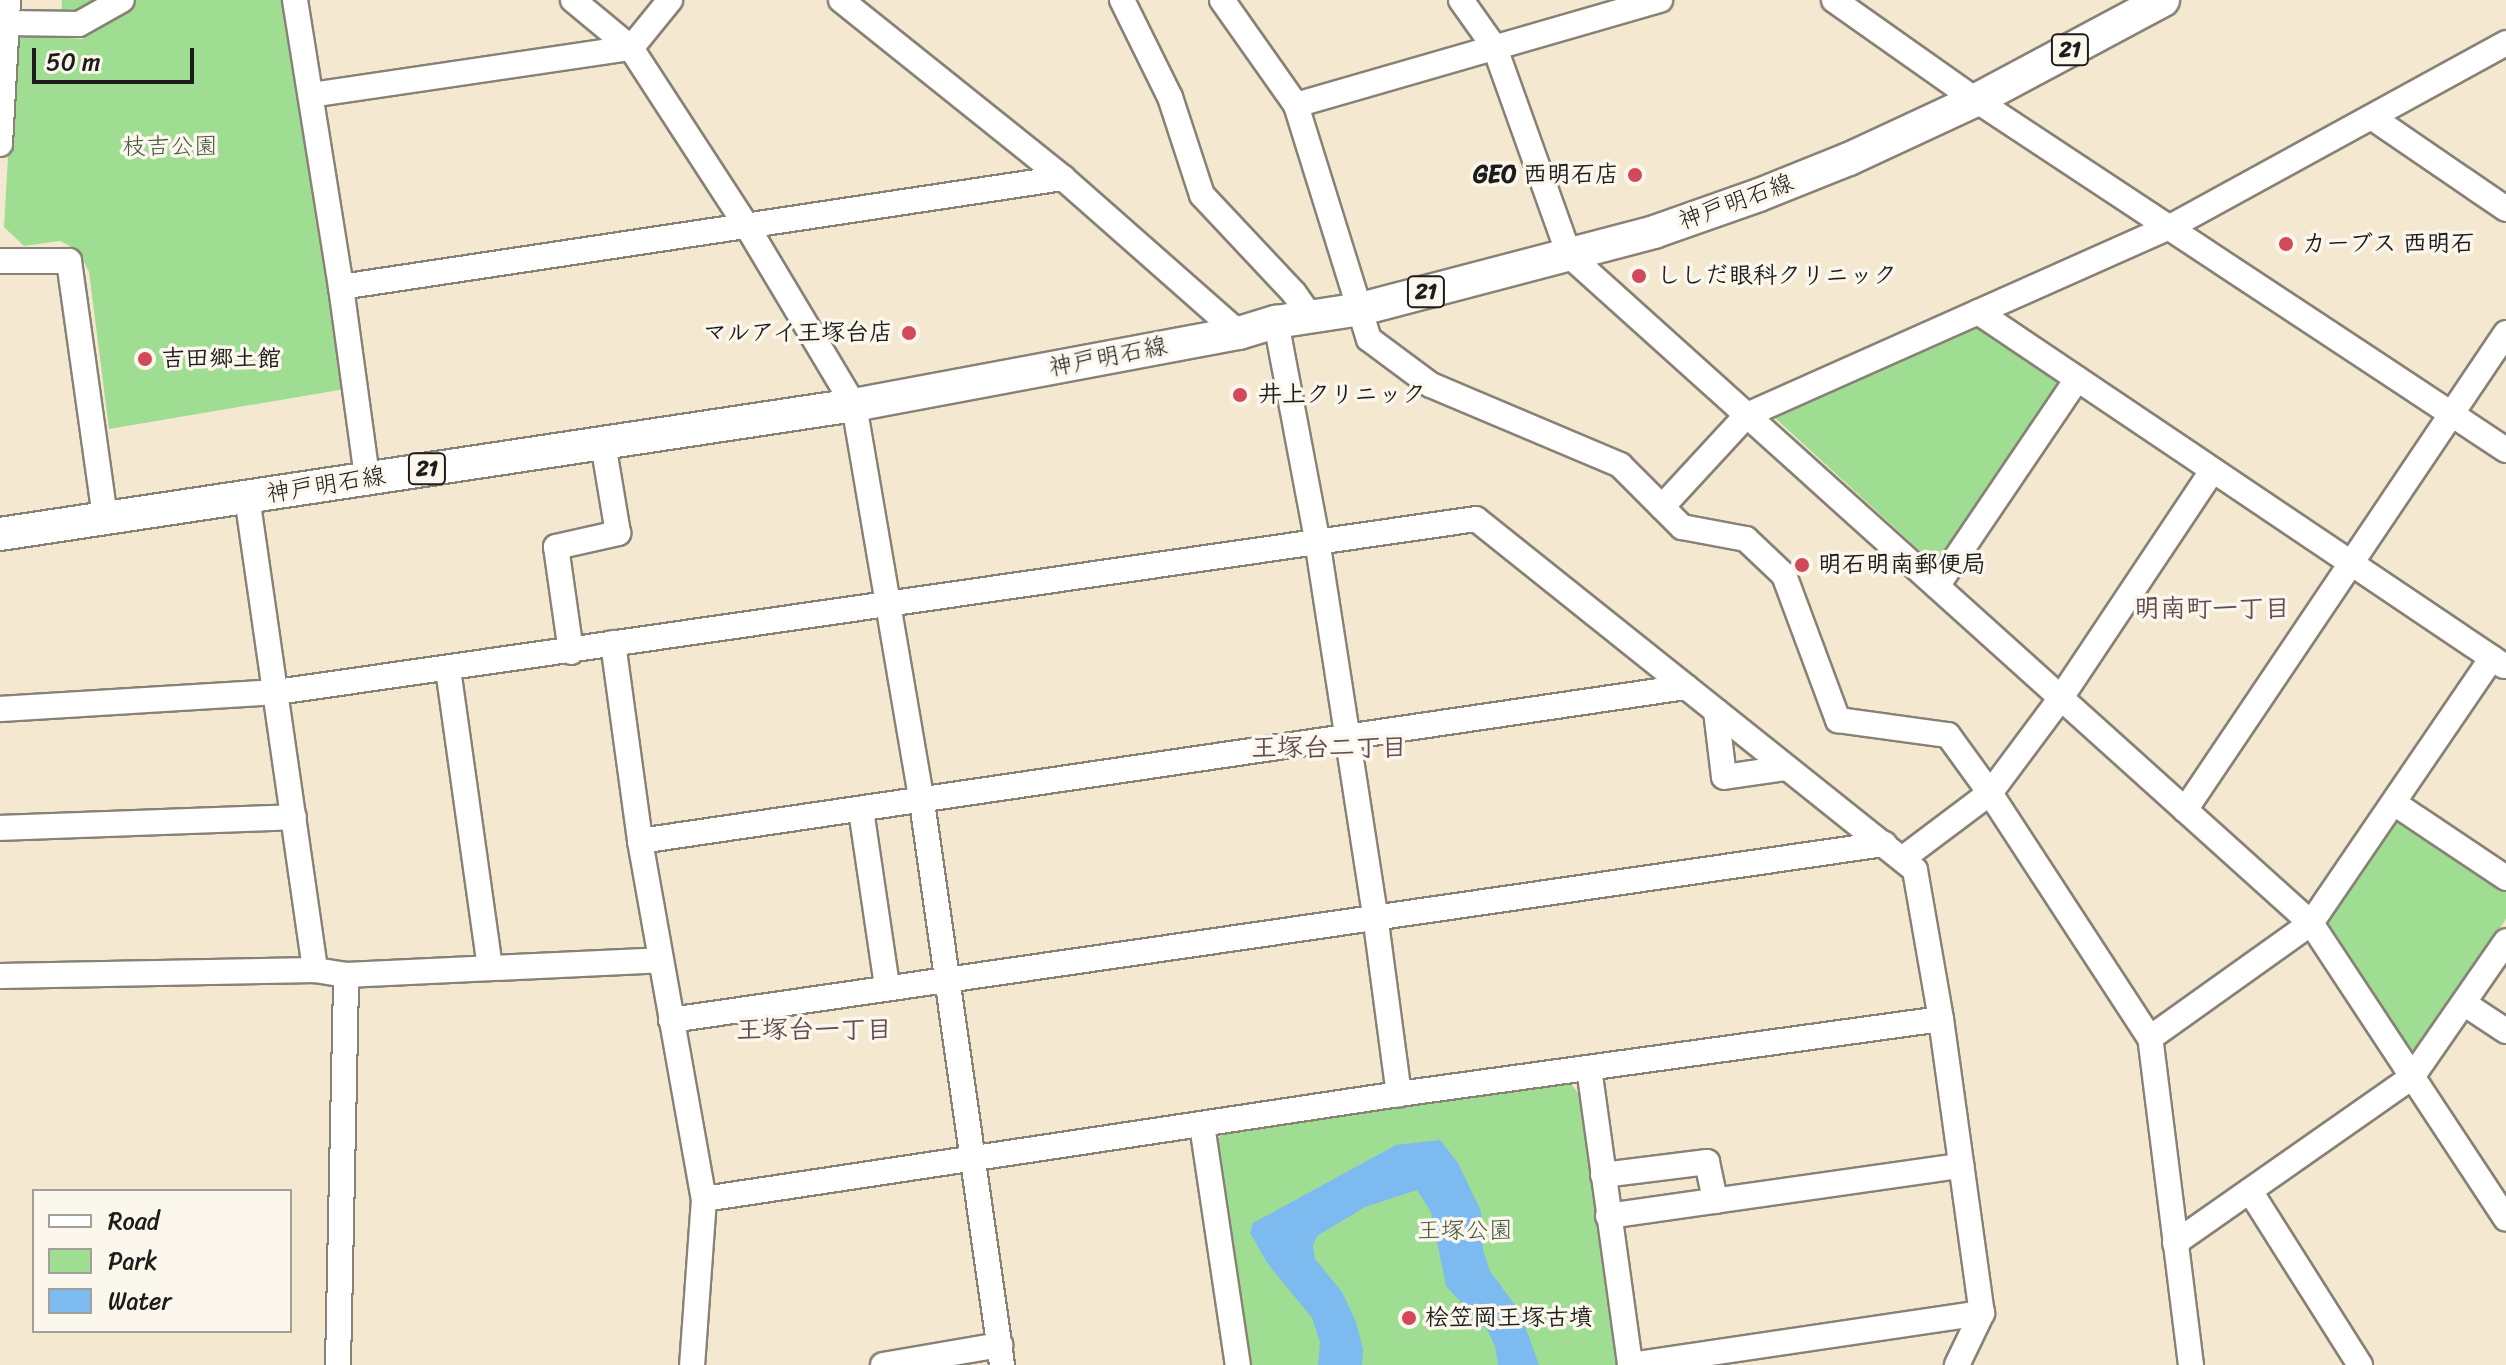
<!DOCTYPE html>
<meta charset="utf-8">
<style>
body{margin:0}
#map{position:relative;width:2506px;height:1365px;overflow:hidden;background:#f5e8d1;font-family:Sriracha,"Klee One",sans-serif}
div>[style]{position:absolute}
.green>*{inset:0;background:#9edd92}
.water>*{inset:0;background:#7dbaf0}
.roads{filter:drop-shadow(2px 0 #888276) drop-shadow(-2px 0 #888276) drop-shadow(0 2px #888276) drop-shadow(0 -2px #888276)}
.minor>*{height:24px;margin:-12px;padding:0 12px;transform-origin:12px;border-radius:12px;background:#fff}
.major>*{height:32px;margin:-16px;padding:0 16px;transform-origin:16px;border-radius:16px;background:#fff}
.dots>*{width:22px;height:22px;translate:-50% -50%;box-sizing:border-box;border:4px solid #fbf7ec;border-radius:50%}
span{translate:-50% -50%;white-space:nowrap;text-align:center;line-height:1.15;-webkit-text-stroke:7px #fbf7ec;paint-order:stroke}
.shield-label span{padding:2px 6px;background:#fbf7ec;border:2px solid;border-radius:6px;-webkit-text-stroke-width:0}
.shield-label{font-size:22px;color:#1c1c1c;font-weight:700}
.park-label{font-size:24px;color:#43563f}
.poi-label{font-size:24px;color:#1c1c1c;font-weight:700}
.right{translate:-100% -50%;text-align:right}
.left{translate:0 -50%;text-align:left}
.street-label{font-size:24px;color:#1c1c1c}
.neighbourhood-label{font-size:26px;color:#644c55;font-weight:700}
.legend{position:absolute;left:32px;top:1189px;width:260px;height:144px;box-sizing:border-box;background:#fbf7ec;border:2px solid #a29f99;margin:0;padding:10px 14px;list-style:none;font-size:24px;color:#1c1c1c}
.legend li{display:flex;align-items:center;gap:16px;height:40px}
.legend b{width:40px;border:2px solid #a29f99}
.scale{position:absolute;left:32px;top:48px;width:162px;height:36px;box-sizing:border-box;border:4px solid #1c1c1c;border-top:0;padding-left:10px;font-size:24px;line-height:28px;white-space:nowrap;color:#1c1c1c;-webkit-text-stroke:6px #fbf7ec;paint-order:stroke}
</style>
<div id="map">
<div class="green">
<i style="clip-path:polygon(62px 0,288px 0,345px 389px,109px 429px,89px 272px,78px 250px,60px 241px,24px 246px,4px 227px,14px 52px,22px 34px,83px 39px,86px 19px,61px 18px)"></i>
<i style="clip-path:polygon(1971px 326px,1987px 328px,2054px 376px,2058px 387px,1942px 557px,1930px 560px,1775px 418px)"></i>
<i style="clip-path:polygon(2407px 816px,2506px 885px,2506px 919px,2417px 1054px,2410px 1055px,2327px 930px,2328px 915px,2395px 819px)"></i>
<i style="clip-path:polygon(1569px 1081px,1581px 1097px,1619px 1365px,1245px 1365px,1212px 1146px,1225px 1130px)"></i>
</div>
<div class="water">
<i style="clip-path:polygon(1440px 1140px,1458px 1163px,1481px 1211px,1483px 1250px,1490px 1271px,1520px 1312px,1539px 1365px,1498px 1365px,1495px 1346px,1488px 1331px,1446px 1286px,1431px 1212px,1417px 1190px,1365px 1207px,1317px 1236px,1313px 1245px,1315px 1259px,1342px 1292px,1356px 1322px,1363px 1349px,1362px 1365px,1318px 1365px,1320px 1342px,1312px 1318px,1268px 1264px,1250px 1233px,1253px 1223px,1396px 1145px)"></i>
</div>
<div class="roads">
<div class="minor">
<i style="left:295px;top:0;width:291px;rotate:80.9deg"></i>
<i style="left:341px;top:287px;width:193px;rotate:82.2deg"></i>
<i style="left:573px;top:0;width:75px;rotate:39.6deg"></i>
<i style="left:631px;top:48px;width:215px;rotate:57deg"></i>
<i style="left:748px;top:228px;width:206px;rotate:59.1deg"></i>
<i style="left:854px;top:405px;width:403px;rotate:80.3deg"></i>
<i style="left:922px;top:802px;width:569px;rotate:81.91deg"></i>
<i style="left:841px;top:0;width:285px;rotate:38.7deg"></i>
<i style="left:1063px;top:178px;width:235px;rotate:41.4deg"></i>
<i style="left:1122px;top:0;width:108px;rotate:63.7deg"></i>
<i style="left:1170px;top:97px;width:103px;rotate:71.9deg"></i>
<i style="left:1202px;top:195px;width:134px;rotate:46.8deg"></i>
<i style="left:1294px;top:293px;width:28px;rotate:55deg"></i>
<i style="left:1222px;top:0;width:128px;rotate:54.8deg"></i>
<i style="left:1296px;top:105px;width:245px;rotate:72.7deg"></i>
<i style="left:1369px;top:339px;width:77px;rotate:36.6deg"></i>
<i style="left:1431px;top:385px;width:205px;rotate:22.9deg"></i>
<i style="left:1620px;top:465px;width:88px;rotate:45deg"></i>
<i style="left:1682px;top:527px;width:65px;rotate:10.6deg"></i>
<i style="left:1746px;top:539px;width:52px;rotate:43.5deg"></i>
<i style="left:1784px;top:575px;width:155px;rotate:69.6deg"></i>
<i style="left:1838px;top:720px;width:111px;rotate:7.8deg"></i>
<i style="left:1948px;top:735px;width:72px;rotate:54.1deg"></i>
<i style="left:1990px;top:793px;width:293px;rotate:56.9deg"></i>
<i style="left:1461px;top:0;width:59px;rotate:54.7deg"></i>
<i style="left:1495px;top:48px;width:220px;rotate:70.3deg"></i>
<i style="left:1569px;top:255px;width:998px;rotate:42deg"></i>
<i style="left:2311px;top:923px;width:354px;rotate:56.6deg"></i>
<i style="left:1834px;top:0;width:174px;rotate:35.2deg"></i>
<i style="left:1976px;top:100px;width:635px;rotate:33.44deg"></i>
<i style="left:7px;top:23px;width:72px;rotate:0.8deg"></i>
<i style="left:79px;top:24px;width:49px;rotate:-29.2deg"></i>
<i style="left:311px;top:95px;width:323px;rotate:-8.4deg"></i>
<i style="left:631px;top:48px;width:62px;rotate:-50.9deg"></i>
<i style="left:1296px;top:105px;width:379px;rotate:-16.1deg"></i>
<i style="left:2373px;top:118px;width:161px;rotate:34.4deg"></i>
<i style="left:0;top:144px;width:144px;rotate:-86.8deg"></i>
<i style="left:0;top:261px;width:69px"></i>
<i style="left:69px;top:261px;width:260px;rotate:82deg"></i>
<i style="left:341px;top:287px;width:730px;rotate:-8.59deg"></i>
<i style="left:1978px;top:312px;width:634px;rotate:33.94deg"></i>
<i style="left:1276px;top:322px;width:222px;rotate:79.3deg"></i>
<i style="left:1317px;top:540px;width:379px;rotate:81.2deg"></i>
<i style="left:1375px;top:915px;width:181px;rotate:82.4deg"></i>
<i style="left:247px;top:497px;width:478px;rotate:81.8deg"></i>
<i style="left:1662px;top:507px;width:125px;rotate:-47.3deg"></i>
<i style="left:1747px;top:415px;width:465px;rotate:-24deg"></i>
<i style="left:2172px;top:226px;width:381px;rotate:-28.7deg"></i>
<i style="left:1937px;top:586px;width:250px;rotate:-55.9deg"></i>
<i style="left:613px;top:643px;width:200px;rotate:82.2deg"></i>
<i style="left:640px;top:841px;width:364px;rotate:79.9deg"></i>
<i style="left:704px;top:1199px;width:166px;rotate:94.1deg"></i>
<i style="left:571px;top:652px;width:106px;rotate:-98.1deg"></i>
<i style="left:556px;top:547px;width:64px;rotate:-12.7deg"></i>
<i style="left:618px;top:533px;width:91px;rotate:-99.5deg"></i>
<i style="left:448px;top:669px;width:302px;rotate:82deg"></i>
<i style="left:0;top:709px;width:278px;rotate:-3.5deg"></i>
<i style="left:277px;top:692px;width:1211px;rotate:-8.21deg"></i>
<i style="left:1476px;top:519px;width:562px;rotate:38.64deg"></i>
<i style="left:1915px;top:870px;width:151px;rotate:80.1deg"></i>
<i style="left:1941px;top:1019px;width:297px;rotate:82.1deg"></i>
<i style="left:1982px;top:1313px;width:58px;rotate:115.7deg"></i>
<i style="left:1716px;top:711px;width:66px;rotate:83.1deg"></i>
<i style="left:1724px;top:777px;width:63px;rotate:-8.3deg"></i>
<i style="left:2394px;top:803px;width:135px;rotate:33.8deg"></i>
<i style="left:861px;top:810px;width:178px;rotate:81.6deg"></i>
<i style="left:2185px;top:810px;width:575px;rotate:-56.06deg"></i>
<i style="left:0;top:828px;width:294px;rotate:-2.1deg"></i>
<i style="left:640px;top:841px;width:1057px;rotate:-8.38deg"></i>
<i style="left:1902px;top:859px;width:110px;rotate:-36.9deg"></i>
<i style="left:1990px;top:793px;width:117px;rotate:-53.3deg"></i>
<i style="left:2060px;top:699px;width:275px;rotate:-56.3deg"></i>
<i style="left:0;top:976px;width:315px;rotate:-1.1deg"></i>
<i style="left:315px;top:970px;width:31px;rotate:9deg"></i>
<i style="left:346px;top:975px;width:315px;rotate:-2.7deg"></i>
<i style="left:2465px;top:1004px;width:49px;rotate:33.4deg"></i>
<i style="left:671px;top:1020px;width:1226px;rotate:-8.26deg"></i>
<i style="left:1589px;top:1068px;width:300px;rotate:82.1deg"></i>
<i style="left:1202px;top:1125px;width:243px;rotate:81.5deg"></i>
<i style="left:1603px;top:1175px;width:105px;rotate:-7.1deg"></i>
<i style="left:1707px;top:1162px;width:40px;rotate:78deg"></i>
<i style="left:2250px;top:1191px;width:206px;rotate:57.7deg"></i>
<i style="left:704px;top:1199px;width:703px;rotate:-8.59deg"></i>
<i style="left:1399px;top:1094px;width:547px;rotate:-7.88deg"></i>
<i style="left:1608px;top:1216px;width:357px;rotate:-8.1deg"></i>
<i style="left:2175px;top:1243px;width:289px;rotate:-35deg"></i>
<i style="left:2412px;top:1077px;width:165px;rotate:-55.3deg"></i>
<i style="left:338px;top:1365px;width:390px;rotate:-88.8deg"></i>
<i style="left:883px;top:1365px;width:119px;rotate:-9.7deg"></i>
<i style="left:1630px;top:1365px;width:356px;rotate:-8.4deg"></i>
<i style="left:2191px;top:1365px;width:330px;rotate:-97.1deg"></i>
<i style="left:2150px;top:1038px;width:198px;rotate:-35.5deg"></i>
<i style="left:2311px;top:923px;width:321px;rotate:-55.7deg"></i>
</div>
<div class="major">
<i style="left:0;top:534px;width:864px;rotate:-8.59deg"></i>
<i style="left:854px;top:405px;width:392px;rotate:-10.6deg"></i>
<i style="left:1239px;top:333px;width:39px;rotate:-17deg"></i>
<i style="left:1276px;top:322px;width:86px;rotate:-8.7deg"></i>
<i style="left:1361px;top:309px;width:303px;rotate:-14.7deg"></i>
<i style="left:1654px;top:232px;width:111px;rotate:-19.4deg"></i>
<i style="left:1759px;top:195px;width:97px;rotate:-21.8deg"></i>
<i style="left:1849px;top:159px;width:140px;rotate:-24.9deg"></i>
<i style="left:1976px;top:100px;width:212px;rotate:-28.1deg"></i>
</div>
</div>
<div class="dots">
<i style="left:1635px;top:175px;background:#d1495b"></i>
<i style="left:2286px;top:244px;background:#d1495b"></i>
<i style="left:1639px;top:276px;background:#d1495b"></i>
<i style="left:909px;top:333px;background:#d1495b"></i>
<i style="left:145px;top:359px;background:#d1495b"></i>
<i style="left:1240px;top:395px;background:#d1495b"></i>
<i style="left:1802px;top:565px;background:#d1495b"></i>
<i style="left:1409px;top:1318px;background:#d1495b"></i>
</div>
<div class="shield-label">
<span style="left:2070px;top:50px">21</span>
<span style="left:1426px;top:292px">21</span>
<span style="left:427px;top:469px">21</span>
</div>
<div class="park-label">
<span style="left:170px;top:147px">枝吉公園</span>
<span style="left:1465px;top:1231px">王塚公園</span>
</div>
<div class="poi-label">
<span class="right" style="left:1619px;top:175px">GEO 西明石店</span>
<span class="left" style="left:2302px;top:244px">カーブス 西明石</span>
<span class="left" style="left:1657px;top:276px">ししだ眼科クリニック</span>
<span class="right" style="left:893px;top:333px">マルアイ王塚台店</span>
<span class="left" style="left:161px;top:359px">吉田郷土館</span>
<span class="left" style="left:1258px;top:395px">井上クリニック</span>
<span class="left" style="left:1818px;top:565px">明石明南郵便局</span>
<span class="left" style="left:1425px;top:1318px">桧笠岡王塚古墳</span>
</div>
<div class="street-label">
<span style="left:1736px;top:202px;rotate:-20deg">神戸明石線</span>
<span style="left:1108px;top:357px;rotate:-11deg">神戸明石線</span>
<span style="left:326px;top:485px;rotate:-9deg">神戸明石線</span>
</div>
<div class="neighbourhood-label">
<span style="left:2212px;top:609px">明南町一丁目</span>
<span style="left:1329px;top:748px">王塚台二丁目</span>
<span style="left:814px;top:1030px">王塚台一丁目</span>
</div>
<ul class="legend">
<li><b style="height:10px;background:#fff"></b>Road</li>
<li><b style="height:22px;background:#9edd92"></b>Park</li>
<li><b style="height:22px;background:#7dbaf0"></b>Water</li>
</ul>
<div class="scale">50 m</div>
</div>
